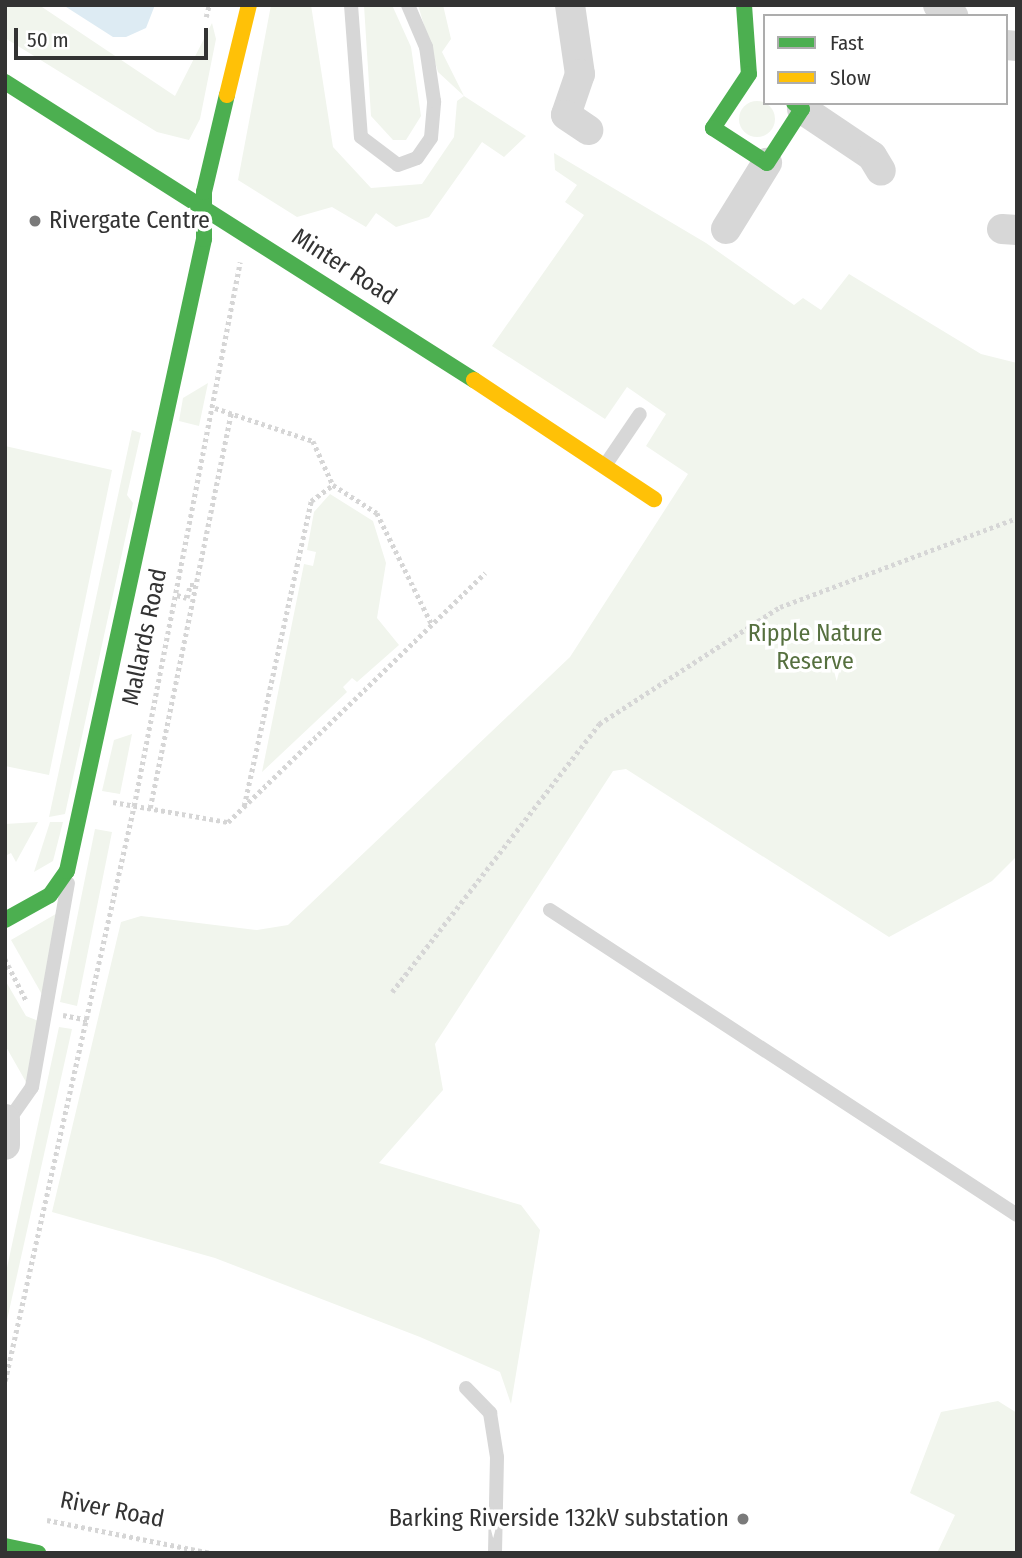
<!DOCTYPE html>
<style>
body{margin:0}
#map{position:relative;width:1022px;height:1558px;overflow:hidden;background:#fff;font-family:"Fira Sans Condensed",sans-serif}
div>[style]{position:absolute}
.green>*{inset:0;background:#f1f5ed}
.round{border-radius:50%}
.water>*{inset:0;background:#ddebf3}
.path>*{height:4.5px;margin-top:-2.25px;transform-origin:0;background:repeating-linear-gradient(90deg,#d6d6d6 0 3.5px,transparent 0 7px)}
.lane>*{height:14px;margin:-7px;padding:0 7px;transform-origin:7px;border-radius:7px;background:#d7d7d7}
.street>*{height:30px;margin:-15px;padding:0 15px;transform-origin:15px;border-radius:15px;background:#d7d7d7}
.fast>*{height:16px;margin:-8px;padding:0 8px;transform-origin:8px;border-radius:8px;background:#4caf50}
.slow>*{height:16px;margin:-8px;padding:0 8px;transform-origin:8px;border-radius:8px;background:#ffc107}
.dots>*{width:19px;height:19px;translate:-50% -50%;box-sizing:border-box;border:4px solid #fff;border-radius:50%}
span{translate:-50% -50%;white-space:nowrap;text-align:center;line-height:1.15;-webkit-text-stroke:7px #fff;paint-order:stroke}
.poi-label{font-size:24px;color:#333}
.left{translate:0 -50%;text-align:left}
.right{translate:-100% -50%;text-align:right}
.street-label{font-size:24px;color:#333}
.park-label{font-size:24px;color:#56703f}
.frame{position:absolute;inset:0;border:7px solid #333;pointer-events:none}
.legend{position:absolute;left:763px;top:14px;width:245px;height:91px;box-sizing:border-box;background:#fff;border:2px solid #adadad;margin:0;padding:9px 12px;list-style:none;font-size:21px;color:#333}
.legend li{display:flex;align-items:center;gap:14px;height:35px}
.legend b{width:35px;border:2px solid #adadad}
.scale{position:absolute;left:14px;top:28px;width:194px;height:32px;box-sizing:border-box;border:4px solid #333;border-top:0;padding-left:9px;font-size:21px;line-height:24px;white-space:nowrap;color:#333;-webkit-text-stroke:5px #fff;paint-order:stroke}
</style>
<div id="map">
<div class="green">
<i style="clip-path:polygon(5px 5px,39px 5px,175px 96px,212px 23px,216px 39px,200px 119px,189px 140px,157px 132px,5px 38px)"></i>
<i style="clip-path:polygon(271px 5px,311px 5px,333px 147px,371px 188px,422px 184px,454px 137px,457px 101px,464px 96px,438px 72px,418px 5px,443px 5px,451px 39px,442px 52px,464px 96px,526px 136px,504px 157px,482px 142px,429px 217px,396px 227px,376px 213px,366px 227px,332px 207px,297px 217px,238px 180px)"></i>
<i style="clip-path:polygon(364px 5px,392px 5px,411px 47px,421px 116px,406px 140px,393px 140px,371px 116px)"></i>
<i class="round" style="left:739px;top:101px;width:36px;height:36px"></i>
<i style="clip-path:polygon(554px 153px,706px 243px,794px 305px,803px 298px,821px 310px,849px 274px,981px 354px,1017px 363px,1017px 856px,992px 881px,889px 937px,626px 769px,613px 771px,435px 1044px,443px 1090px,379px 1163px,521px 1205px,540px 1230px,511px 1404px,500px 1372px,420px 1337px,215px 1258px,52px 1212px,121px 922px,141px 916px,257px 930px,288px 925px,570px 657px,688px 474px,646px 446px,666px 414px,627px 387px,605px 419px,492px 346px,584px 215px,565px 202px,577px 185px,555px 170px)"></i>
<i style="clip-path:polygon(208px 383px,199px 426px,179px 421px,183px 398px)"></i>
<i style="clip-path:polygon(132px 430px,141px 433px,127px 495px,133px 503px,65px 814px,49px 817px)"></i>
<i style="clip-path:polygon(5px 446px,112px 470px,49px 775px,5px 766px)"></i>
<i style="clip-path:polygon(330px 494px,373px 521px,386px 563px,377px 618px,399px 645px,357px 682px,352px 678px,343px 687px,347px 692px,262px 772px,304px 564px,313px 566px,316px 552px,307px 550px,314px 512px)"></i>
<i style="clip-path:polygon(132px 734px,120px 794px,102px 791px,114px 740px)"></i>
<i style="clip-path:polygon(38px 822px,16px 862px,11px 853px,5px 856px,5px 824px)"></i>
<i style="clip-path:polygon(50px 822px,63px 822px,53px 861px,34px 872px)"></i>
<i style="clip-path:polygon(95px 829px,112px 832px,77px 1006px,60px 1002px)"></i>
<i style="clip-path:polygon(61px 911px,44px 998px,11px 940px)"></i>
<i style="clip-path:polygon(5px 980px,26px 1016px,41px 1022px,26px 1082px,5px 1045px)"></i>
<i style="clip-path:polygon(59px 1027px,72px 1029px,5px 1329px,5px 1277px)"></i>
<i style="clip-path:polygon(998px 1401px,1017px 1413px,1017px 1553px,937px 1553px,955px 1515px,910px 1493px,941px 1412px)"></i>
</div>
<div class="water">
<i style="clip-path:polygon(63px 5px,155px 5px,146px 28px,126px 37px,113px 37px)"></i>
</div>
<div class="path">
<i style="left:206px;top:17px;width:12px;rotate:-76deg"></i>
<i style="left:215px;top:408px;width:103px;rotate:18.6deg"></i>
<i style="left:313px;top:441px;width:48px;rotate:65.6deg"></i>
<i style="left:177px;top:595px;width:10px;rotate:17deg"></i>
<i style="left:187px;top:598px;width:13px;rotate:-77deg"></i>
<i style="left:190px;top:585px;width:6px"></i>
<i style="left:113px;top:802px;width:117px;rotate:9.9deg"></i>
<i style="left:228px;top:822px;width:358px;rotate:-44.1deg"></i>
<i style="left:244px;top:806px;width:312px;rotate:-77.6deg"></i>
<i style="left:311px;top:501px;width:27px;rotate:-36deg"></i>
<i style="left:333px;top:485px;width:52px;rotate:32.5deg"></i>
<i style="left:377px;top:513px;width:125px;rotate:63.8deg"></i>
<i style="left:150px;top:808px;width:404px;rotate:-78.4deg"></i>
<i style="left:5px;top:959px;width:48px;rotate:62.9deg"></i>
<i style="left:392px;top:992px;width:339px;rotate:-52.3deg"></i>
<i style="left:599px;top:724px;width:216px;rotate:-32.9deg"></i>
<i style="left:780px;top:607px;width:253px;rotate:-20.6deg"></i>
<i style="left:63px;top:1015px;width:25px;rotate:11deg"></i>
<i style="left:5px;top:1381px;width:589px;rotate:-77.36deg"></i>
<i style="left:134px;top:806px;width:554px;rotate:-78.97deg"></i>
<i style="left:47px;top:1520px;width:167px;rotate:11.4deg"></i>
</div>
<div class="lane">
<i style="left:351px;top:5px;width:132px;rotate:85.7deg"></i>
<i style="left:361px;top:137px;width:46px;rotate:37.1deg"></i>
<i style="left:398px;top:165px;width:20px;rotate:-20deg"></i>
<i style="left:417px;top:158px;width:24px;rotate:-55deg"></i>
<i style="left:431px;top:138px;width:37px;rotate:-85deg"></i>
<i style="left:434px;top:101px;width:55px;rotate:-98.4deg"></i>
<i style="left:426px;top:47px;width:46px;rotate:-113.2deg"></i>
<i style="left:606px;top:464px;width:60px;rotate:-55.8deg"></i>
<i style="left:550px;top:910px;width:558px;rotate:33.15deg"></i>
<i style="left:6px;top:1124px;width:45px;rotate:-54.9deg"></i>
<i style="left:32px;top:1087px;width:207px;rotate:-80deg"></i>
<i style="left:466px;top:1388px;width:35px;rotate:46deg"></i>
<i style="left:490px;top:1413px;width:45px;rotate:81deg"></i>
<i style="left:497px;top:1457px;width:96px;rotate:91.2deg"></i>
</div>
<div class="street">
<i style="left:570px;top:5px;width:70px;rotate:81.8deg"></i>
<i style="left:580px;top:74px;width:43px;rotate:108.9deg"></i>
<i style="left:566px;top:115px;width:27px;rotate:34deg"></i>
<i style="left:938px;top:5px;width:19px;rotate:36deg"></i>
<i style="left:1006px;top:45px;width:11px;rotate:5deg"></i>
<i style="left:802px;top:109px;width:84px;rotate:33.9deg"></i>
<i style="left:872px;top:156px;width:17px;rotate:59deg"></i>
<i style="left:726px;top:229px;width:78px;rotate:-58.2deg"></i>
<i style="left:1002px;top:229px;width:15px;rotate:4deg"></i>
<i style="left:5px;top:1119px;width:26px;rotate:90deg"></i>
</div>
<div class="fast">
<i style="left:744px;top:5px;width:69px;rotate:85.9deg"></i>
<i style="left:749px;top:74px;width:65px;rotate:123.7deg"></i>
<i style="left:713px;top:128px;width:64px;rotate:32.9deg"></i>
<i style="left:767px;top:163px;width:64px;rotate:-57.1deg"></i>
<i style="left:802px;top:109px;width:10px;rotate:-143deg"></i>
<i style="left:5px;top:82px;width:556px;rotate:32.43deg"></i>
<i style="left:5px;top:920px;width:51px;rotate:-29.1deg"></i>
<i style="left:50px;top:895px;width:29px;rotate:-55deg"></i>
<i style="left:67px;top:871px;width:647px;rotate:-77.77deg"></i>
<i style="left:204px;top:239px;width:47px;rotate:-90deg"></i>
<i style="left:204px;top:192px;width:100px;rotate:-76.7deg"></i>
<i style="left:5px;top:1546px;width:34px;rotate:12deg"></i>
</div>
<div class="slow">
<i style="left:227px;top:95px;width:93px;rotate:-76.3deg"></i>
<i style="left:474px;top:380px;width:216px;rotate:33.5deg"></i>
</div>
<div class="dots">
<i style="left:35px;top:221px;background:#7a7a7a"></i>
<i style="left:743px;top:1519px;background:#7a7a7a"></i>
</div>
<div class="poi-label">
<span class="left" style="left:49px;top:221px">Rivergate Centre</span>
<span class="right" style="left:729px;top:1519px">Barking Riverside 132kV substation</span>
</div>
<div class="street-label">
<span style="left:344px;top:267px;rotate:33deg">Minter Road</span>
<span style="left:145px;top:637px;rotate:-78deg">Mallards Road</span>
<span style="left:112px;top:1510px;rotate:11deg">River Road</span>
</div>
<div class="park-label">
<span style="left:815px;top:648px">Ripple Nature<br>Reserve</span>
</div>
<div class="frame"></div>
<ul class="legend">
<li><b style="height:9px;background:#4caf50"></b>Fast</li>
<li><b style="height:9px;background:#ffc107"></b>Slow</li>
</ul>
<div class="scale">50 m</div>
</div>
